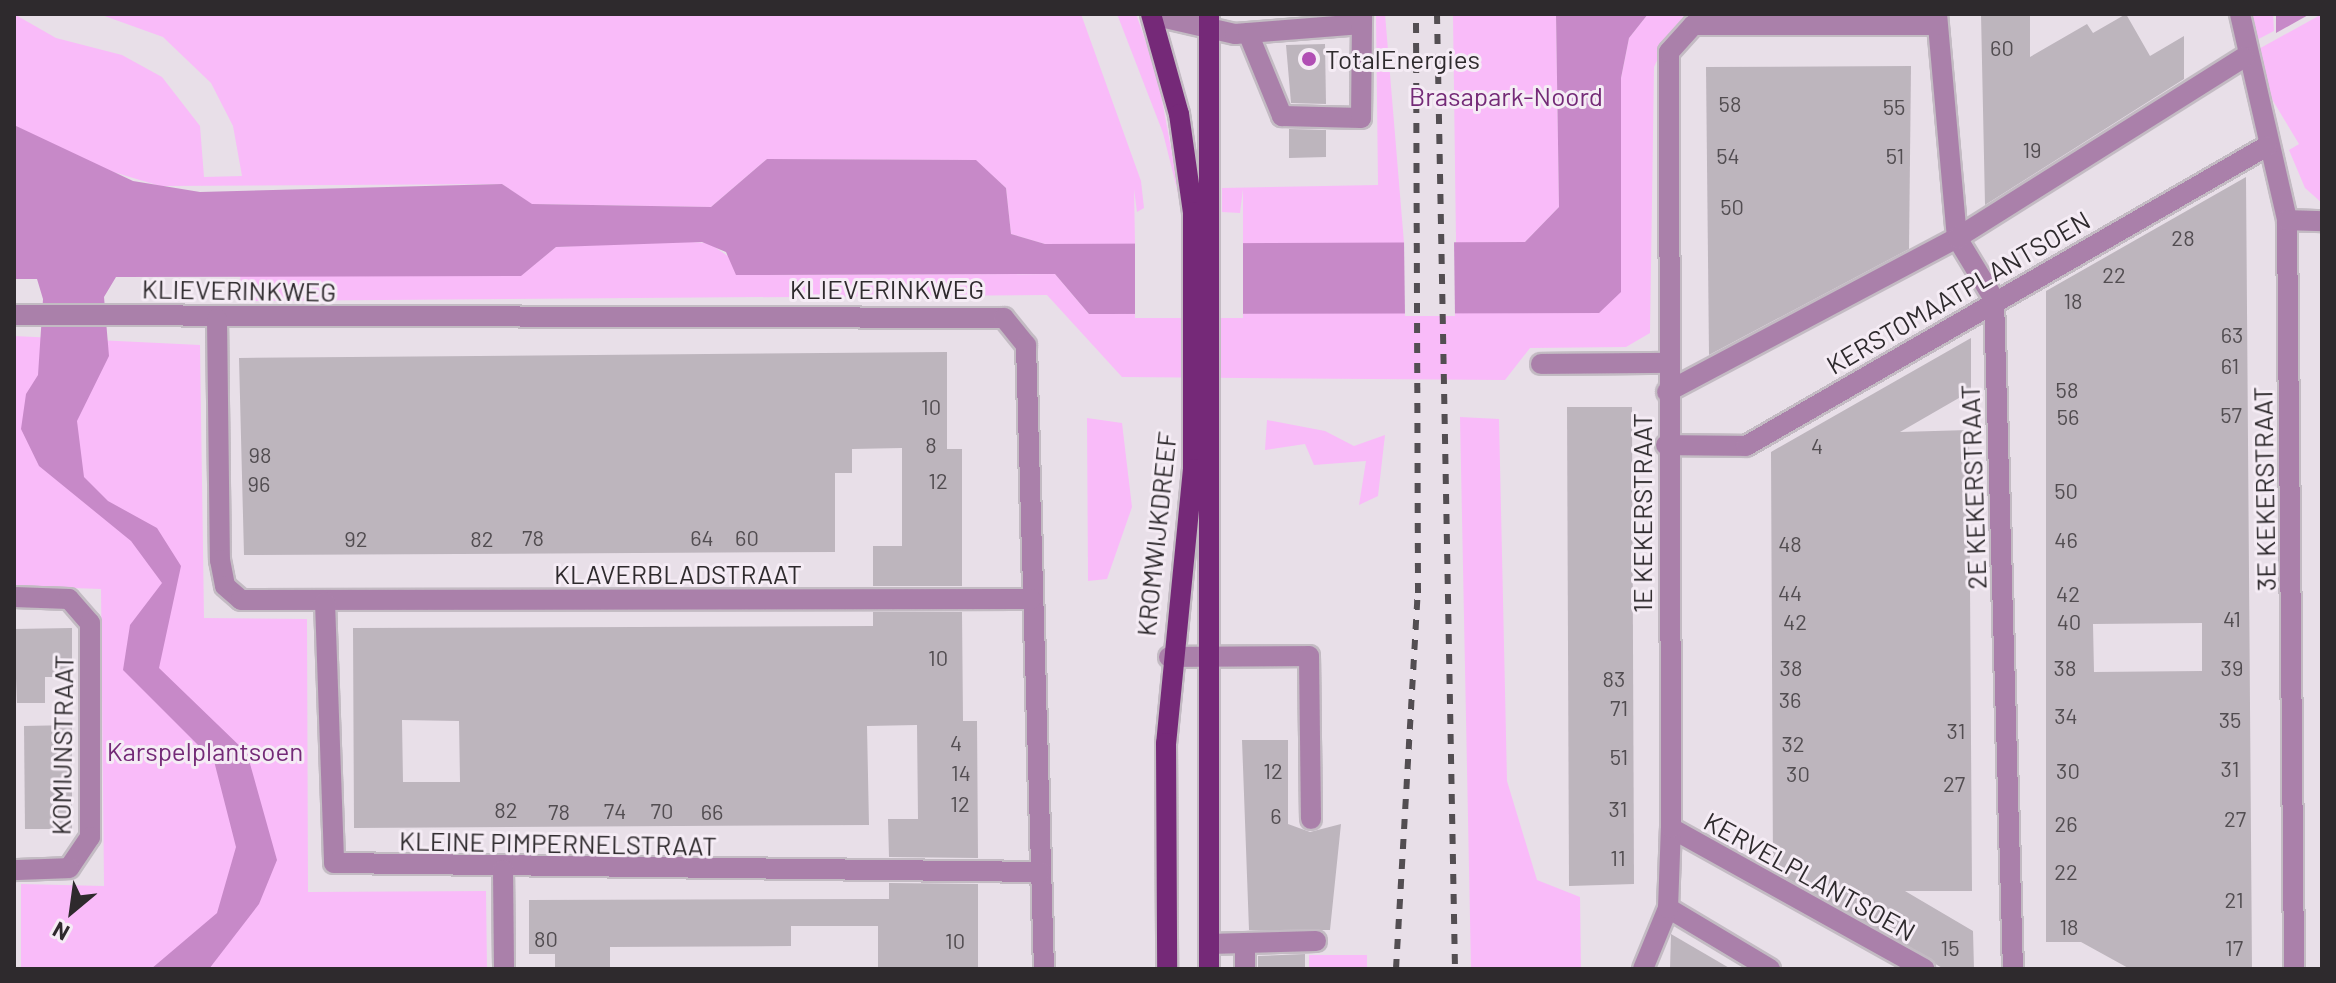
<!DOCTYPE html>
<style>
body{margin:0}
#map{position:relative;width:2336px;height:983px;overflow:hidden;background:#e8dfe8;font-family:Barlow,sans-serif}
div>[style]{position:absolute}
.green>*{inset:0;background:#f9bbf9}
.water>*{inset:0;background:#c789c8}
.pier>*{inset:0;background:#e8dfe8}
.building>*{inset:0;background:#bdb5bd}
.roads{filter:drop-shadow(2px 0 #c3bbc3) drop-shadow(-2px 0 #c3bbc3) drop-shadow(0 2px #c3bbc3) drop-shadow(0 -2px #c3bbc3)}
.minor>*{height:20px;margin:-10px;padding:0 10px;transform-origin:10px;border-radius:10px;background:#aa80aa}
.major>*{height:20px;margin:-10px;padding:0 10px;transform-origin:10px;border-radius:10px;background:#752978}
.rail>*{height:6px;margin-top:-3px;transform-origin:0;background:repeating-linear-gradient(90deg,#534e52 0 10px,transparent 0 20px)}
.dots>*{width:22px;height:22px;translate:-50% -50%;box-sizing:border-box;border:4px solid #f5ecf5;border-radius:50%}
span{translate:-50% -50%;white-space:nowrap;text-align:center;line-height:1.15;-webkit-text-stroke:6px #f5ecf5;paint-order:stroke}
.number-label{font-size:22px;color:#524d51}
.number-label span{-webkit-text-stroke-width:0}
.poi-label{font-size:26px;color:#2e2a2d}
.left{translate:0 -50%;text-align:left}
.park-label{font-size:26px;color:#742a77}
.street-label{font-size:26px;color:#2e2a2d}
.frame{position:absolute;inset:0;border:16px solid #2e2a2d;pointer-events:none}
.north{position:absolute;left:32px;top:871px;width:80px;height:80px;-webkit-text-stroke:6px #f5ecf5;paint-order:stroke;rotate:209deg;font-size:22px;font-weight:700;line-height:32px;text-align:center;color:#2e2a2d}
.north::after{content:'';display:block;margin:auto;width:28px;height:36px;background:#2e2a2d;clip-path:polygon(50% 0,100% 100%,50% 72%,0 100%)}
</style>
<div id="map">
<div class="green">
<i style="clip-path:polygon(14px 14px,56px 38px,122px 55px,162px 77px,200px 126px,204px 177px,242px 176px,233px 126px,211px 83px,163px 37px,99px 14px,1081px 14px,1141px 181px,1144px 208px,1137px 212px,1134px 189px,1135px 244px,1045px 244px,1011px 234px,1006px 188px,975px 160px,767px 159px,711px 207px,531px 204px,502px 184px,160px 186px,93px 166px,14px 125px)"></i>
<i style="clip-path:polygon(1117px 14px,1136px 14px,1157px 73px,1183px 213px,1163px 133px)"></i>
<i style="clip-path:polygon(1376px 14px,1385px 14px,1404px 243px,1243px 244px,1243px 189px,1240px 213px,1222px 212px,1222px 188px,1378px 185px)"></i>
<i style="clip-path:polygon(1453px 14px,1556px 14px,1559px 207px,1525px 242px,1456px 243px)"></i>
<i style="clip-path:polygon(1648px 14px,1895px 14px,1713px 15px,1668px 37px,1654px 67px,1650px 333px,1626px 347px,1530px 348px,1505px 380px,1122px 377px,1047px 295px,244px 301px,240px 276px,520px 276px,556px 247px,675px 241px,709px 243px,755px 275px,1055px 274px,1089px 314px,1456px 312px,1621px 292px,1621px 78px,1629px 38px)"></i>
<i style="clip-path:polygon(2245px 14px,2273px 14px,2274px 31px,2245px 46px)"></i>
<i style="clip-path:polygon(2322px 14px,2322px 203px,2305px 188px,2289px 150px,2299px 144px,2246px 56px)"></i>
<i style="clip-path:polygon(14px 336px,200px 345px,204px 618px,307px 619px,308px 892px,486px 891px,487px 969px,21px 969px,21px 884px,104px 886px,101px 589px,14px 586px)"></i>
<i style="clip-path:polygon(1460px 417px,1499px 419px,1507px 781px,1537px 880px,1580px 897px,1581px 969px,1471px 969px)"></i>
<i style="clip-path:polygon(1087px 418px,1122px 423px,1132px 507px,1107px 579px,1088px 581px)"></i>
<i style="clip-path:polygon(1267px 420px,1325px 431px,1354px 446px,1385px 435px,1378px 496px,1359px 505px,1366px 461px,1314px 465px,1305px 444px,1265px 450px)"></i>
<i style="clip-path:polygon(1309px 955px,1367px 955px,1367px 969px,1309px 969px)"></i>
</div>
<div class="water">
<i style="clip-path:polygon(1556px 14px,1648px 14px,1629px 38px,1621px 78px,1621px 292px,1599px 313px,1089px 314px,1055px 274px,736px 275px,726px 252px,702px 242px,556px 247px,521px 276px,116px 277px,104px 297px,109px 356px,77px 421px,84px 477px,108px 501px,157px 528px,181px 566px,159px 668px,247px 753px,277px 860px,259px 904px,209px 969px,151px 969px,217px 913px,236px 847px,214px 761px,123px 670px,130px 625px,162px 583px,131px 541px,39px 466px,21px 429px,26px 394px,38px 375px,43px 299px,37px 279px,14px 279px,14px 125px,133px 181px,200px 192px,502px 184px,532px 204px,711px 207px,767px 159px,976px 160px,1006px 188px,1011px 234px,1045px 244px,1525px 242px,1559px 207px)"></i>
<i style="clip-path:polygon(2276px 14px,2310px 14px,2276px 33px)"></i>
</div>
<div class="pier">
<i style="clip-path:polygon(1404px 239px,1454px 239px,1455px 316px,1405px 316px)"></i>
<i style="clip-path:polygon(1135px 240px,1243px 240px,1243px 318px,1135px 318px)"></i>
</div>
<div class="building">
<i style="clip-path:polygon(1981px 14px,2030px 14px,2030px 57px,2087px 24px,2093px 33px,2126px 14px,2150px 56px,2184px 36px,2184px 79px,1985px 205px)"></i>
<i style="clip-path:polygon(1325px 44px,1326px 104px,1291px 103px,1286px 45px)"></i>
<i style="clip-path:polygon(1911px 66px,1909px 249px,1709px 355px,1706px 67px)"></i>
<i style="clip-path:polygon(1289px 129px,1326px 130px,1326px 157px,1289px 158px)"></i>
<i style="clip-path:polygon(evenodd,2246px 177px,2252px 969px,2130px 969px,2081px 942px,2046px 942px,2046px 291px,2246px 177px,2202px 623px,2202px 671px,2094px 672px,2093px 624px,2202px 623px)"></i>
<i style="clip-path:polygon(1971px 338px,1971px 391px,1900px 432px,1969px 430px,1972px 891px,1905px 891px,1973px 931px,1974px 969px,1944px 969px,1773px 870px,1771px 452px)"></i>
<i style="clip-path:polygon(947px 352px,947px 449px,962px 449px,962px 586px,873px 586px,873px 546px,902px 546px,902px 448px,852px 449px,852px 473px,835px 473px,835px 552px,244px 555px,239px 358px)"></i>
<i style="clip-path:polygon(1567px 407px,1632px 407px,1634px 884px,1569px 886px)"></i>
<i style="clip-path:polygon(evenodd,873px 612px,962px 612px,963px 721px,977px 721px,978px 858px,889px 857px,888px 819px,918px 819px,917px 725px,867px 726px,869px 825px,354px 828px,353px 628px,873px 626px,873px 612px,402px 720px,459px 721px,460px 782px,403px 782px,402px 720px)"></i>
<i style="clip-path:polygon(72px 628px,72px 677px,45px 677px,45px 703px,17px 703px,14px 629px)"></i>
<i style="clip-path:polygon(72px 725px,72px 829px,25px 829px,24px 726px)"></i>
<i style="clip-path:polygon(1242px 740px,1288px 740px,1288px 824px,1310px 832px,1341px 824px,1330px 930px,1249px 930px)"></i>
<i style="clip-path:polygon(889px 883px,978px 884px,978px 969px,878px 969px,878px 926px,791px 926px,791px 946px,610px 947px,610px 969px,555px 969px,555px 954px,529px 954px,529px 900px,889px 899px)"></i>
<i style="clip-path:polygon(1671px 934px,1731px 969px,1670px 969px)"></i>
<i style="clip-path:polygon(1305px 954px,1305px 969px,1258px 969px,1258px 956px)"></i>
</div>
<div class="roads">
<div class="minor">
<i style="left:1937px;top:14px;width:225px;rotate:84.9deg"></i>
<i style="left:1957px;top:238px;width:71px;rotate:58.8deg"></i>
<i style="left:1994px;top:299px;width:670px;rotate:88.38deg"></i>
<i style="left:2240px;top:14px;width:211px;rotate:77.1deg"></i>
<i style="left:2287px;top:220px;width:749px;rotate:89.46deg"></i>
<i style="left:1152px;top:15px;width:85px;rotate:12.9deg"></i>
<i style="left:1235px;top:34px;width:127px;rotate:-4.5deg"></i>
<i style="left:1248px;top:33px;width:90px;rotate:67.7deg"></i>
<i style="left:1282px;top:116px;width:79px;rotate:1.5deg"></i>
<i style="left:1361px;top:118px;width:104px;rotate:-89.4deg"></i>
<i style="left:2287px;top:220px;width:35px;rotate:2deg"></i>
<i style="left:14px;top:315px;width:990px;rotate:0.17deg"></i>
<i style="left:1004px;top:318px;width:35px;rotate:51deg"></i>
<i style="left:1026px;top:345px;width:624px;rotate:88.35deg"></i>
<i style="left:217px;top:319px;width:241px;rotate:89.3deg"></i>
<i style="left:220px;top:560px;width:26px;rotate:79deg"></i>
<i style="left:225px;top:586px;width:21px;rotate:41deg"></i>
<i style="left:241px;top:600px;width:790px;rotate:-0.07deg"></i>
<i style="left:1541px;top:364px;width:127px;rotate:-0.5deg"></i>
<i style="left:1667px;top:392px;width:328px;rotate:-28deg"></i>
<i style="left:1957px;top:238px;width:339px;rotate:-32.2deg"></i>
<i style="left:1666px;top:445px;width:80px;rotate:0.7deg"></i>
<i style="left:1746px;top:446px;width:601px;rotate:-29.93deg"></i>
<i style="left:14px;top:597px;width:55px;rotate:2.1deg"></i>
<i style="left:69px;top:599px;width:32px;rotate:49deg"></i>
<i style="left:90px;top:623px;width:214px;rotate:90deg"></i>
<i style="left:90px;top:837px;width:37px;rotate:124deg"></i>
<i style="left:69px;top:868px;width:55px;rotate:177.9deg"></i>
<i style="left:325px;top:602px;width:261px;rotate:88deg"></i>
<i style="left:334px;top:863px;width:707px;rotate:0.73deg"></i>
<i style="left:1169px;top:657px;width:140px;rotate:-0.4deg"></i>
<i style="left:1309px;top:656px;width:163px;rotate:89.3deg"></i>
<i style="left:1671px;top:828px;width:290px;rotate:29.1deg"></i>
<i style="left:503px;top:870px;width:99px;rotate:89.4deg"></i>
<i style="left:1668px;top:908px;width:119px;rotate:30.9deg"></i>
<i style="left:1209px;top:944px;width:107px;rotate:-1.6deg"></i>
<i style="left:1245px;top:969px;width:26px;rotate:-90deg"></i>
<i style="left:1643px;top:969px;width:66px;rotate:-67.7deg"></i>
<i style="left:1668px;top:908px;width:80px;rotate:-87.9deg"></i>
<i style="left:1671px;top:828px;width:776px;rotate:-90.15deg"></i>
<i style="left:1669px;top:52px;width:36px;rotate:-48deg"></i>
<i style="left:1693px;top:25px;width:244px"></i>
</div>
<div class="major">
<i style="left:1151px;top:14px;width:104px;rotate:74.4deg"></i>
<i style="left:1179px;top:114px;width:99px;rotate:81.9deg"></i>
<i style="left:1193px;top:212px;width:257px;rotate:90deg"></i>
<i style="left:1193px;top:469px;width:275px;rotate:95.6deg"></i>
<i style="left:1166px;top:743px;width:226px;rotate:89.7deg"></i>
<i style="left:1209px;top:969px;width:955px;rotate:-90deg"></i>
</div>
</div>
<div class="rail">
<i style="left:1437px;top:14px;width:955px;rotate:88.92deg"></i>
<i style="left:1396px;top:969px;width:377px;rotate:-86.7deg"></i>
<i style="left:1418px;top:593px;width:579px;rotate:-90.2deg"></i>
</div>
<div class="dots">
<i style="left:1309px;top:59px;background:#b14eb4"></i>
</div>
<div class="number-label">
<span style="left:2002px;top:48px">60</span>
<span style="left:1730px;top:104px">58</span>
<span style="left:1894px;top:107px">55</span>
<span style="left:2032px;top:150px">19</span>
<span style="left:1728px;top:156px">54</span>
<span style="left:1895px;top:156px">51</span>
<span style="left:1732px;top:207px">50</span>
<span style="left:2183px;top:238px">28</span>
<span style="left:2114px;top:275px">22</span>
<span style="left:2073px;top:301px">18</span>
<span style="left:2232px;top:335px">63</span>
<span style="left:2230px;top:366px">61</span>
<span style="left:2067px;top:390px">58</span>
<span style="left:931px;top:407px">10</span>
<span style="left:2231px;top:415px">57</span>
<span style="left:2068px;top:417px">56</span>
<span style="left:931px;top:445px">8</span>
<span style="left:1817px;top:446px">4</span>
<span style="left:260px;top:455px">98</span>
<span style="left:938px;top:481px">12</span>
<span style="left:259px;top:484px">96</span>
<span style="left:2066px;top:491px">50</span>
<span style="left:533px;top:538px">78</span>
<span style="left:702px;top:538px">64</span>
<span style="left:747px;top:538px">60</span>
<span style="left:356px;top:539px">92</span>
<span style="left:482px;top:539px">82</span>
<span style="left:2066px;top:540px">46</span>
<span style="left:1790px;top:544px">48</span>
<span style="left:1790px;top:593px">44</span>
<span style="left:2068px;top:594px">42</span>
<span style="left:2232px;top:619px">41</span>
<span style="left:1795px;top:622px">42</span>
<span style="left:2069px;top:622px">40</span>
<span style="left:938px;top:658px">10</span>
<span style="left:1791px;top:668px">38</span>
<span style="left:2065px;top:668px">38</span>
<span style="left:2232px;top:668px">39</span>
<span style="left:1614px;top:679px">83</span>
<span style="left:1790px;top:700px">36</span>
<span style="left:1619px;top:708px">71</span>
<span style="left:2066px;top:716px">34</span>
<span style="left:2230px;top:720px">35</span>
<span style="left:1956px;top:731px">31</span>
<span style="left:956px;top:743px">4</span>
<span style="left:1793px;top:744px">32</span>
<span style="left:1619px;top:757px">51</span>
<span style="left:2230px;top:769px">31</span>
<span style="left:1273px;top:771px">12</span>
<span style="left:2068px;top:771px">30</span>
<span style="left:961px;top:773px">14</span>
<span style="left:1798px;top:774px">30</span>
<span style="left:1954px;top:784px">27</span>
<span style="left:960px;top:804px">12</span>
<span style="left:1618px;top:809px">31</span>
<span style="left:506px;top:810px">82</span>
<span style="left:615px;top:811px">74</span>
<span style="left:662px;top:811px">70</span>
<span style="left:559px;top:812px">78</span>
<span style="left:712px;top:812px">66</span>
<span style="left:1276px;top:816px">6</span>
<span style="left:2235px;top:819px">27</span>
<span style="left:2066px;top:824px">26</span>
<span style="left:1618px;top:858px">11</span>
<span style="left:2066px;top:872px">22</span>
<span style="left:2234px;top:900px">21</span>
<span style="left:2069px;top:927px">18</span>
<span style="left:546px;top:939px">80</span>
<span style="left:955px;top:941px">10</span>
<span style="left:1950px;top:948px">15</span>
<span style="left:2234px;top:948px">17</span>
</div>
<div class="poi-label">
<span class="left" style="left:1325px;top:59px">TotalEnergies</span>
</div>
<div class="park-label">
<span style="left:1506px;top:96px">Brasapark-Noord</span>
<span style="left:205px;top:751px">Karspelplantsoen</span>
</div>
<div class="street-label">
<span style="left:887px;top:289px">KLIEVERINKWEG</span>
<span style="left:239px;top:290px;rotate:1deg">KLIEVERINKWEG</span>
<span style="left:1958px;top:292px;rotate:-30deg">KERSTOMAATPLANTSOEN</span>
<span style="left:1973px;top:487px;rotate:-92deg">2E KEKERSTRAAT</span>
<span style="left:2264px;top:489px;rotate:-91deg">3E KEKERSTRAAT</span>
<span style="left:1642px;top:513px;rotate:-90deg">1E KEKERSTRAAT</span>
<span style="left:1156px;top:534px;rotate:-84deg">KROMWIJKDREEF</span>
<span style="left:678px;top:574px">KLAVERBLADSTRAAT</span>
<span style="left:62px;top:745px;rotate:-89deg">KOMIJNSTRAAT</span>
<span style="left:558px;top:843px;rotate:1deg">KLEINE PIMPERNELSTRAAT</span>
<span style="left:1810px;top:876px;rotate:29deg">KERVELPLANTSOEN</span>
</div>
<div class="frame"></div>
<div class="north">N</div>
</div>
